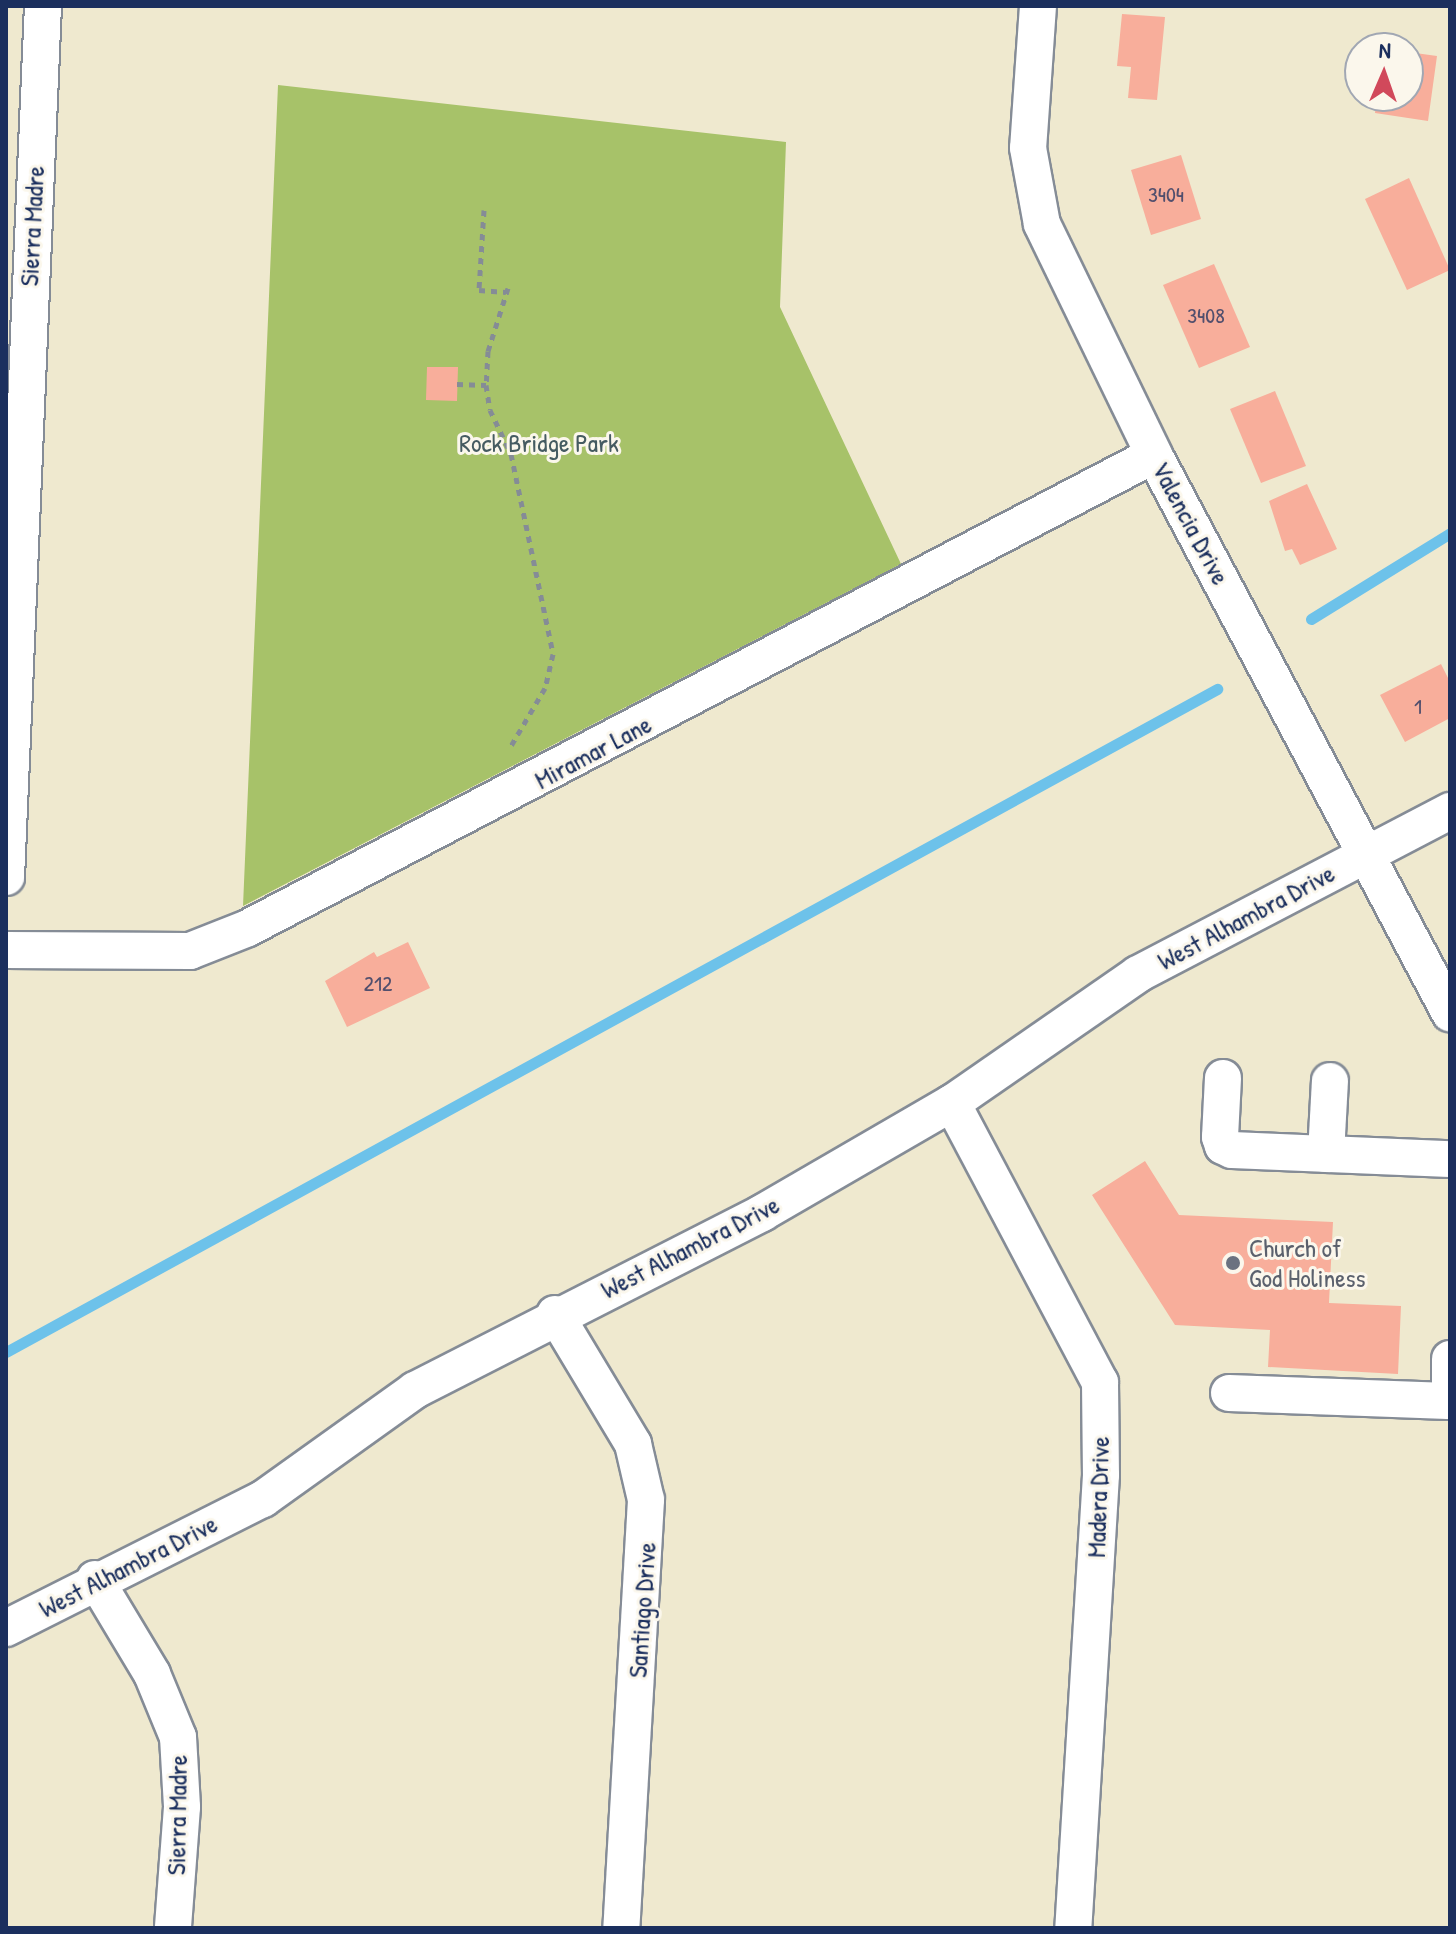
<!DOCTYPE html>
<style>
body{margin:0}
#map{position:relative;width:1456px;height:1934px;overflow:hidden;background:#efe9cf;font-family:"Patrick Hand",sans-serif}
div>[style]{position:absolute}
.green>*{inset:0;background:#a7c269}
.stream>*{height:11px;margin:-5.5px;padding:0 5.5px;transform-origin:5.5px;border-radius:5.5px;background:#6dc2ea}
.building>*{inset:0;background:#f8ae9b}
.path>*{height:5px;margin-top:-2.5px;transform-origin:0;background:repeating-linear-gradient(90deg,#858c96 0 6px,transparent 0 12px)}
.roads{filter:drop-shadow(2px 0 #858c96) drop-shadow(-2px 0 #858c96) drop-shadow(0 2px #858c96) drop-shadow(0 -2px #858c96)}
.minor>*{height:36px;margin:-18px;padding:0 18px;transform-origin:18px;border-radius:18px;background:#fff}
.dots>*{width:22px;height:22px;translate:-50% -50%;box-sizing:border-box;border:4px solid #fbf7ec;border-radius:50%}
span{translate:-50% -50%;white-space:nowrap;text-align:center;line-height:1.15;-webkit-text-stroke:6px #fbf7ec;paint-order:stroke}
.number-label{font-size:22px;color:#524f6d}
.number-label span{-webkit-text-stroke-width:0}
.street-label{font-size:26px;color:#1b2f5e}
.park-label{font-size:26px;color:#455b61}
.worship-label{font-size:26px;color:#5b616d}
.left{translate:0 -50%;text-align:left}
.frame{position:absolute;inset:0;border:8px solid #1b2f5e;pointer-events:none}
.north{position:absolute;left:1344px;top:32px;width:80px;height:80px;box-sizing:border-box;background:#fbf7ec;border:2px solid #a1a7b3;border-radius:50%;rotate:2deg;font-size:22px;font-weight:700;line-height:32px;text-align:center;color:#1b2f5e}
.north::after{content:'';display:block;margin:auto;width:28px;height:36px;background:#d1495b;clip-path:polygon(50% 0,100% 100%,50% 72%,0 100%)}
</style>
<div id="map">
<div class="green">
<i style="clip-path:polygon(278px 85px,786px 142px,780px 307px,901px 564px,243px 906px)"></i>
</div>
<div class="stream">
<i style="left:1311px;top:619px;width:163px;rotate:-31.7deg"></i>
<i style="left:6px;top:1352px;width:1381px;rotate:-28.7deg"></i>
</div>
<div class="building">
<i style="clip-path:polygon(1122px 14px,1165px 17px,1157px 100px,1128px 98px,1131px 67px,1117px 66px)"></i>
<i style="clip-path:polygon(1408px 52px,1437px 56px,1428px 121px,1375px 113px,1377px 96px,1408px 96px)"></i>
<i style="clip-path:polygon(1181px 155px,1201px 219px,1151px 235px,1131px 170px)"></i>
<i style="clip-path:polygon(1409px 178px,1450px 270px,1407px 290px,1365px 199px)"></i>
<i style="clip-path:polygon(1214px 264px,1250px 347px,1199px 368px,1163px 285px)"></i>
<i style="clip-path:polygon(427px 367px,458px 367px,457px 401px,426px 400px)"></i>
<i style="clip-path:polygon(1275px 391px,1306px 466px,1261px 483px,1230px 409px)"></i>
<i style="clip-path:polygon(1307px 484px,1337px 549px,1300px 565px,1292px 549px,1285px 551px,1269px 501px)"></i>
<i style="clip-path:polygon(1441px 664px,1450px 682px,1450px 718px,1405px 742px,1380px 695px)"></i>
<i style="clip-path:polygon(408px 942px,430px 988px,347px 1027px,325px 981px,374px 952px,377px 957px)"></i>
<i style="clip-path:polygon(1145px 1161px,1179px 1215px,1333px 1222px,1329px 1303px,1401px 1306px,1398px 1374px,1268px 1367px,1270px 1330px,1175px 1325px,1092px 1195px)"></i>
</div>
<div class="path">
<i style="left:484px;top:210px;width:80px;rotate:93.6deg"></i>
<i style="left:479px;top:290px;width:27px;rotate:4deg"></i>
<i style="left:508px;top:288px;width:66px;rotate:107.6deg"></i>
<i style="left:488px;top:351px;width:34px;rotate:93deg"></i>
<i style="left:486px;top:385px;width:25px;rotate:81deg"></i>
<i style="left:490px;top:410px;width:49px;rotate:64.5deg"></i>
<i style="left:511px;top:454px;width:204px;rotate:78.1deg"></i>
<i style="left:553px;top:654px;width:35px;rotate:103deg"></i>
<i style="left:545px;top:688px;width:71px;rotate:120.5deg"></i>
<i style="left:457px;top:384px;width:29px;rotate:2deg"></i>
</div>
<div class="roads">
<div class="minor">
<i style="left:1038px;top:6px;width:142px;rotate:94deg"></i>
<i style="left:1028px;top:148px;width:77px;rotate:79.6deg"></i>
<i style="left:1042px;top:224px;width:257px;rotate:64.1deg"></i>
<i style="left:1154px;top:455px;width:632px;rotate:62.06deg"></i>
<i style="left:6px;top:877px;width:872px;rotate:-87.57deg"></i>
<i style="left:6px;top:950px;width:184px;rotate:0.3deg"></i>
<i style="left:190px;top:951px;width:62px;rotate:-21.6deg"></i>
<i style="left:248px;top:928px;width:1022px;rotate:-27.57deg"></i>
<i style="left:1223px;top:1078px;width:59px;rotate:92.9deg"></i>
<i style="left:1220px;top:1137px;width:9px;rotate:72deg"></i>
<i style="left:1223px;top:1146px;width:10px;rotate:24deg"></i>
<i style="left:1232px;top:1150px;width:218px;rotate:2.4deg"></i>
<i style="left:952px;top:1103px;width:316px;rotate:62.1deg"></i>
<i style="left:1100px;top:1382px;width:93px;rotate:89.4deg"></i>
<i style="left:1101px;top:1475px;width:454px;rotate:93.5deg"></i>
<i style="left:1326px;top:1154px;width:73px;rotate:-86.9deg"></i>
<i style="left:555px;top:1314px;width:152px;rotate:59deg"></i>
<i style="left:633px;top:1444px;width:57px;rotate:76.9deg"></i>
<i style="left:646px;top:1500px;width:429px;rotate:93.3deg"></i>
<i style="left:1450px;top:1359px;width:42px;rotate:90deg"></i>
<i style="left:1229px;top:1393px;width:219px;rotate:2.1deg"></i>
<i style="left:95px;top:1579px;width:111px;rotate:59deg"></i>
<i style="left:152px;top:1674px;width:68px;rotate:67.6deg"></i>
<i style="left:178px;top:1737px;width:70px;rotate:86.7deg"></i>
<i style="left:182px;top:1807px;width:121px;rotate:94.3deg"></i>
<i style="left:6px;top:1628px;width:288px;rotate:-26.7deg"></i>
<i style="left:263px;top:1499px;width:187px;rotate:-35.6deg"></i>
<i style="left:415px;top:1390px;width:390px;rotate:-27deg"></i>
<i style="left:762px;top:1213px;width:220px;rotate:-30.1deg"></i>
<i style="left:952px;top:1103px;width:226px;rotate:-34.7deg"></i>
<i style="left:1138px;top:974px;width:352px;rotate:-27.6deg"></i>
</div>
</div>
<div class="dots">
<i style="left:1233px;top:1263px;background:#6b7280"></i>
</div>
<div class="number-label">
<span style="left:1166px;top:195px">3404</span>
<span style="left:1206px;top:316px">3408</span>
<span style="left:1418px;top:707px">1</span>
<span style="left:378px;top:984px">212</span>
</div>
<div class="street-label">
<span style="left:32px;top:226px;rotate:-87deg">Sierra Madre</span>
<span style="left:1191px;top:523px;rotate:62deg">Valencia Drive</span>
<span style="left:593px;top:752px;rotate:-28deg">Miramar Lane</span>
<span style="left:1246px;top:917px;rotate:-28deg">West Alhambra Drive</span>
<span style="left:690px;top:1247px;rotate:-27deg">West Alhambra Drive</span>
<span style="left:1098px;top:1497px;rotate:-88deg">Madera Drive</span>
<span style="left:128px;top:1566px;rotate:-27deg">West Alhambra Drive</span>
<span style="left:642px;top:1610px;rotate:-86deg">Santiago Drive</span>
<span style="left:177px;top:1815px;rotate:-89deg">Sierra Madre</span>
</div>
<div class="park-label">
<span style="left:539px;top:443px">Rock Bridge Park</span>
</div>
<div class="worship-label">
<span class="left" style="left:1249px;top:1263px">Church of<br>God Holiness</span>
</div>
<div class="frame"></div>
<div class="north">N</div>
</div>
